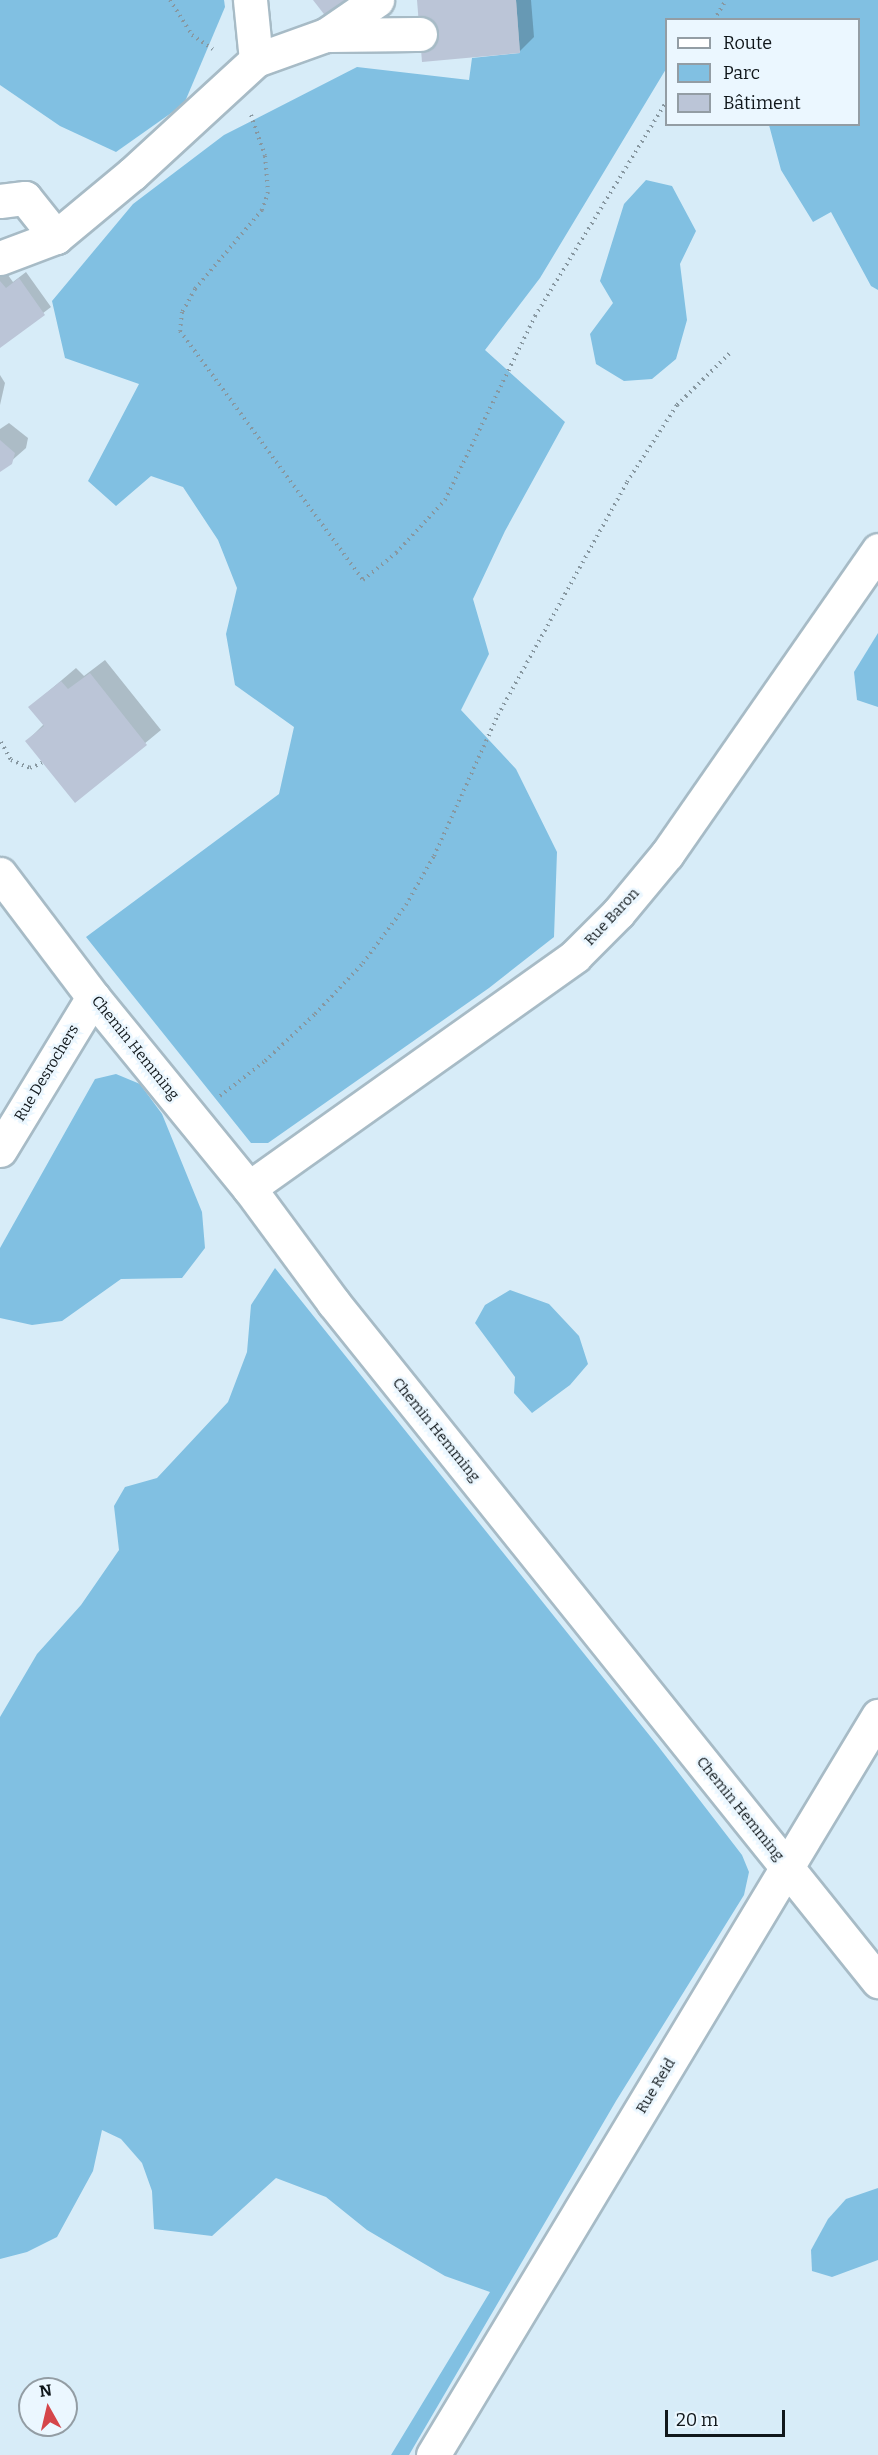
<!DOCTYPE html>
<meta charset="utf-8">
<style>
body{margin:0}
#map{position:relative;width:878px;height:2455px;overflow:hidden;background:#d7ecf8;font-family:Bitter,serif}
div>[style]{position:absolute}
.green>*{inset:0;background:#81c0e2}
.shadow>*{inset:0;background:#0003}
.building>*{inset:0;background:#bbc5d7}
.path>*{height:4px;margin-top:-2px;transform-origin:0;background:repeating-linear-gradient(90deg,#8797a0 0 1.5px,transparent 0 6px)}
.roads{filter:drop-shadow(2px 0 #a7bbc6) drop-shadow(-2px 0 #a7bbc6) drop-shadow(0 2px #a7bbc6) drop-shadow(0 -2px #a7bbc6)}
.minor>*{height:33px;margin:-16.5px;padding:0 16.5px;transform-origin:16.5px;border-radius:16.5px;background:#fff}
span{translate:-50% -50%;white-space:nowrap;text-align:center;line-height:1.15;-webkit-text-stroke:5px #ebf7ff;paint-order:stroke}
.street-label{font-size:15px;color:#10171b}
.legend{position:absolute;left:665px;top:18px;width:195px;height:108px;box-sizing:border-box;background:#ebf7ff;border:2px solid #939da4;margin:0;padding:8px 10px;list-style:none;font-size:18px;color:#10171b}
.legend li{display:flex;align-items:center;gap:12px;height:30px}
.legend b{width:30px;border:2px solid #939da4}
.north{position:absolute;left:18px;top:2377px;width:60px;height:60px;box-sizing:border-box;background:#ebf7ff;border:2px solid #939da4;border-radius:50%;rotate:352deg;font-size:16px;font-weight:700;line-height:24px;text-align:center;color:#10171b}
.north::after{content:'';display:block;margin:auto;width:21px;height:27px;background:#d5464a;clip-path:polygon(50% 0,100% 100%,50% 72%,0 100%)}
.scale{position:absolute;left:665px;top:2410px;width:120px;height:27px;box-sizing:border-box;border:3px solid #10171b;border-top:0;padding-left:8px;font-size:18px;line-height:21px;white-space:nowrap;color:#10171b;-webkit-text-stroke:4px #ebf7ff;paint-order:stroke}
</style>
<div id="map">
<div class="green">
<i style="clip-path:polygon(0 0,224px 0,225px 7px,184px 104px,116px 152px,60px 126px,0 85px)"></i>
<i style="clip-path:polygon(516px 0,878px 0,878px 290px,871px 286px,831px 212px,813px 222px,781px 170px,769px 125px,858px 124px,858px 20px,666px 20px,666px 69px,540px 278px,485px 350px,565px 422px,505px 531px,473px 599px,489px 654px,461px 710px,516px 769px,557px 852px,554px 937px,489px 988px,268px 1143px,251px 1143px,86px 937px,279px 794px,294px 727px,235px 685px,226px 634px,237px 588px,218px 540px,183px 487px,151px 476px,116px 506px,88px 481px,139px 384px,65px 358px,52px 301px,133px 204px,224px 135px,357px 67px,469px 80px,472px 58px,520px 53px)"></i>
<i style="clip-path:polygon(646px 180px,672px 186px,696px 231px,680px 264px,687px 320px,676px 359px,652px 379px,624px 381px,596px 364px,590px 334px,613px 303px,600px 281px,624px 204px)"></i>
<i style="clip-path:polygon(878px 633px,878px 707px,857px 700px,854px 672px)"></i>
<i style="clip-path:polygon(116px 1074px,140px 1084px,162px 1114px,202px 1212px,205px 1248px,182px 1278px,121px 1279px,62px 1321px,32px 1325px,0 1318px,0 1248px,95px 1079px)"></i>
<i style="clip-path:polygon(275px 1268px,658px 1746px,742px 1855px,749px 1872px,744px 1895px,616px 2101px,409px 2455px,391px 2455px,490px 2292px,445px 2276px,367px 2230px,326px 2197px,276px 2178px,212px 2236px,154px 2229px,152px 2191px,142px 2163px,121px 2139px,102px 2130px,93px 2171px,57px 2237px,27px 2252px,0 2259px,0 1717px,37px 1654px,81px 1605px,119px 1550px,114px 1506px,125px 1487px,157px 1478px,228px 1402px,247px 1352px,251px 1305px)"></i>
<i style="clip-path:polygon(510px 1290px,549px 1304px,579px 1336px,588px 1364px,570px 1385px,532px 1413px,514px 1393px,515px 1377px,475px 1323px,485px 1305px)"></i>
<i style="clip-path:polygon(878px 2188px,878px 2260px,832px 2277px,812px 2271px,811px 2250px,828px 2219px,846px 2199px)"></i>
</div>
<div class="shadow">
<i style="clip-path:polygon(418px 0,531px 0,534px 37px,520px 51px)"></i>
<i style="clip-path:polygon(0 264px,13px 282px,26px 272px,51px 307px,0 346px)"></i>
<i style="clip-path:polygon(0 375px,5px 383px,0 405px)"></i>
<i style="clip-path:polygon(9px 423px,28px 438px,26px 448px,0 471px,0 429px)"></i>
<i style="clip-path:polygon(105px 660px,161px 730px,75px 801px,27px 741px,44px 724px,30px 707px,76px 668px,84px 676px)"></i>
</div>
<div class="building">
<i style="clip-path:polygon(313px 0,348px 0,327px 18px)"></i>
<i style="clip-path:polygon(417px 0,516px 0,520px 53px,422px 62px)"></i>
<i style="clip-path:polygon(19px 278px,45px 315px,0 348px,0 281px,6px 288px)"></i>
<i style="clip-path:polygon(0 440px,15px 453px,12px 464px,0 472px)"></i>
<i style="clip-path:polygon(90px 673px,147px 745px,75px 803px,25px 741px,44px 726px,28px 707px,61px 681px,68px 689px)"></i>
</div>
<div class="path">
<i style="left:170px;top:0;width:41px;rotate:57.8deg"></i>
<i style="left:192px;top:35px;width:25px;rotate:34deg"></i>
<i style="left:714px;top:20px;width:23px;rotate:-59deg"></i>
<i style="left:251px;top:115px;width:43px;rotate:71.1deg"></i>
<i style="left:265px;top:156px;width:36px;rotate:85deg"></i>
<i style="left:268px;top:192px;width:19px;rotate:108deg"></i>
<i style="left:262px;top:210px;width:104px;rotate:130.3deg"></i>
<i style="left:195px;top:289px;width:26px;rotate:119deg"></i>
<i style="left:182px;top:312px;width:19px;rotate:96deg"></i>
<i style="left:180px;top:331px;width:309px;rotate:53.7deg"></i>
<i style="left:363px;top:580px;width:43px;rotate:-39.3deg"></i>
<i style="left:396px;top:553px;width:72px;rotate:-47.2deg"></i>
<i style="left:445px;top:500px;width:205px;rotate:-63.9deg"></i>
<i style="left:535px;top:316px;width:251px;rotate:-58.5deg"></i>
<i style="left:1px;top:742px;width:21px;rotate:61deg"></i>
<i style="left:11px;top:760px;width:21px;rotate:23deg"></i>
<i style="left:30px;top:768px;width:13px;rotate:-23deg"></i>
<i style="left:220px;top:1096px;width:57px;rotate:-37.9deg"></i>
<i style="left:265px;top:1061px;width:69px;rotate:-43.2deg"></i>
<i style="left:315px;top:1014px;width:70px;rotate:-46.7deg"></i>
<i style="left:363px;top:963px;width:72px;rotate:-53.4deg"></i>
<i style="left:406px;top:905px;width:56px;rotate:-60.3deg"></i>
<i style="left:434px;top:856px;width:155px;rotate:-65.6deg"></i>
<i style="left:498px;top:715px;width:266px;rotate:-61deg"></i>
<i style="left:627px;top:482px;width:92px;rotate:-57deg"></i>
<i style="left:677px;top:405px;width:77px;rotate:-44.5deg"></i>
</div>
<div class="roads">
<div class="minor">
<i style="left:250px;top:0;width:60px;rotate:84.3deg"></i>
<i style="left:326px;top:35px;width:94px;rotate:-0.6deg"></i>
<i style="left:0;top:201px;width:25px;rotate:-7deg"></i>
<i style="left:25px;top:198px;width:50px;rotate:51.5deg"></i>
<i style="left:56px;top:237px;width:99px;rotate:-39.7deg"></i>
<i style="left:132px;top:174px;width:168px;rotate:-42.6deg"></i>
<i style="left:256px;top:60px;width:74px;rotate:-19.7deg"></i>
<i style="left:326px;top:35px;width:62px;rotate:-34.5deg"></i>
<i style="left:0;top:258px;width:60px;rotate:-20.6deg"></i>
<i style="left:0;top:874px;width:154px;rotate:52.9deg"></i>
<i style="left:93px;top:997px;width:247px;rotate:50.8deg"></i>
<i style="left:249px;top:1188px;width:142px;rotate:53.6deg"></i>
<i style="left:333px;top:1302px;width:871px;rotate:51.25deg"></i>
<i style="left:0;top:1150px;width:179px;rotate:-58.7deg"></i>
<i style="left:249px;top:1188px;width:400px;rotate:-35.4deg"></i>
<i style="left:575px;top:956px;width:61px;rotate:-45deg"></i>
<i style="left:618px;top:913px;width:77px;rotate:-50.3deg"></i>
<i style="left:667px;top:854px;width:370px;rotate:-55.2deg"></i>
<i style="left:433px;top:2455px;width:863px;rotate:-58.95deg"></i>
</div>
</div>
<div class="street-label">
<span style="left:612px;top:917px;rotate:-47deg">Rue Baron</span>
<span style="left:135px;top:1048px;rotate:51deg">Chemin Hemming</span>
<span style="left:47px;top:1073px;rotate:-59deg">Rue Desrochers</span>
<span style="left:436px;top:1430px;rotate:51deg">Chemin Hemming</span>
<span style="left:740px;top:1809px;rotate:51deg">Chemin Hemming</span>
<span style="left:656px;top:2086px;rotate:-59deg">Rue Reid</span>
</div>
<ul class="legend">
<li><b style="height:8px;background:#fff"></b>Route</li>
<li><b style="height:16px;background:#81c0e2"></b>Parc</li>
<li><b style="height:16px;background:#bbc5d7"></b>Bâtiment</li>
</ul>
<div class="north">N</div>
<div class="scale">20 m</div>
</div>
